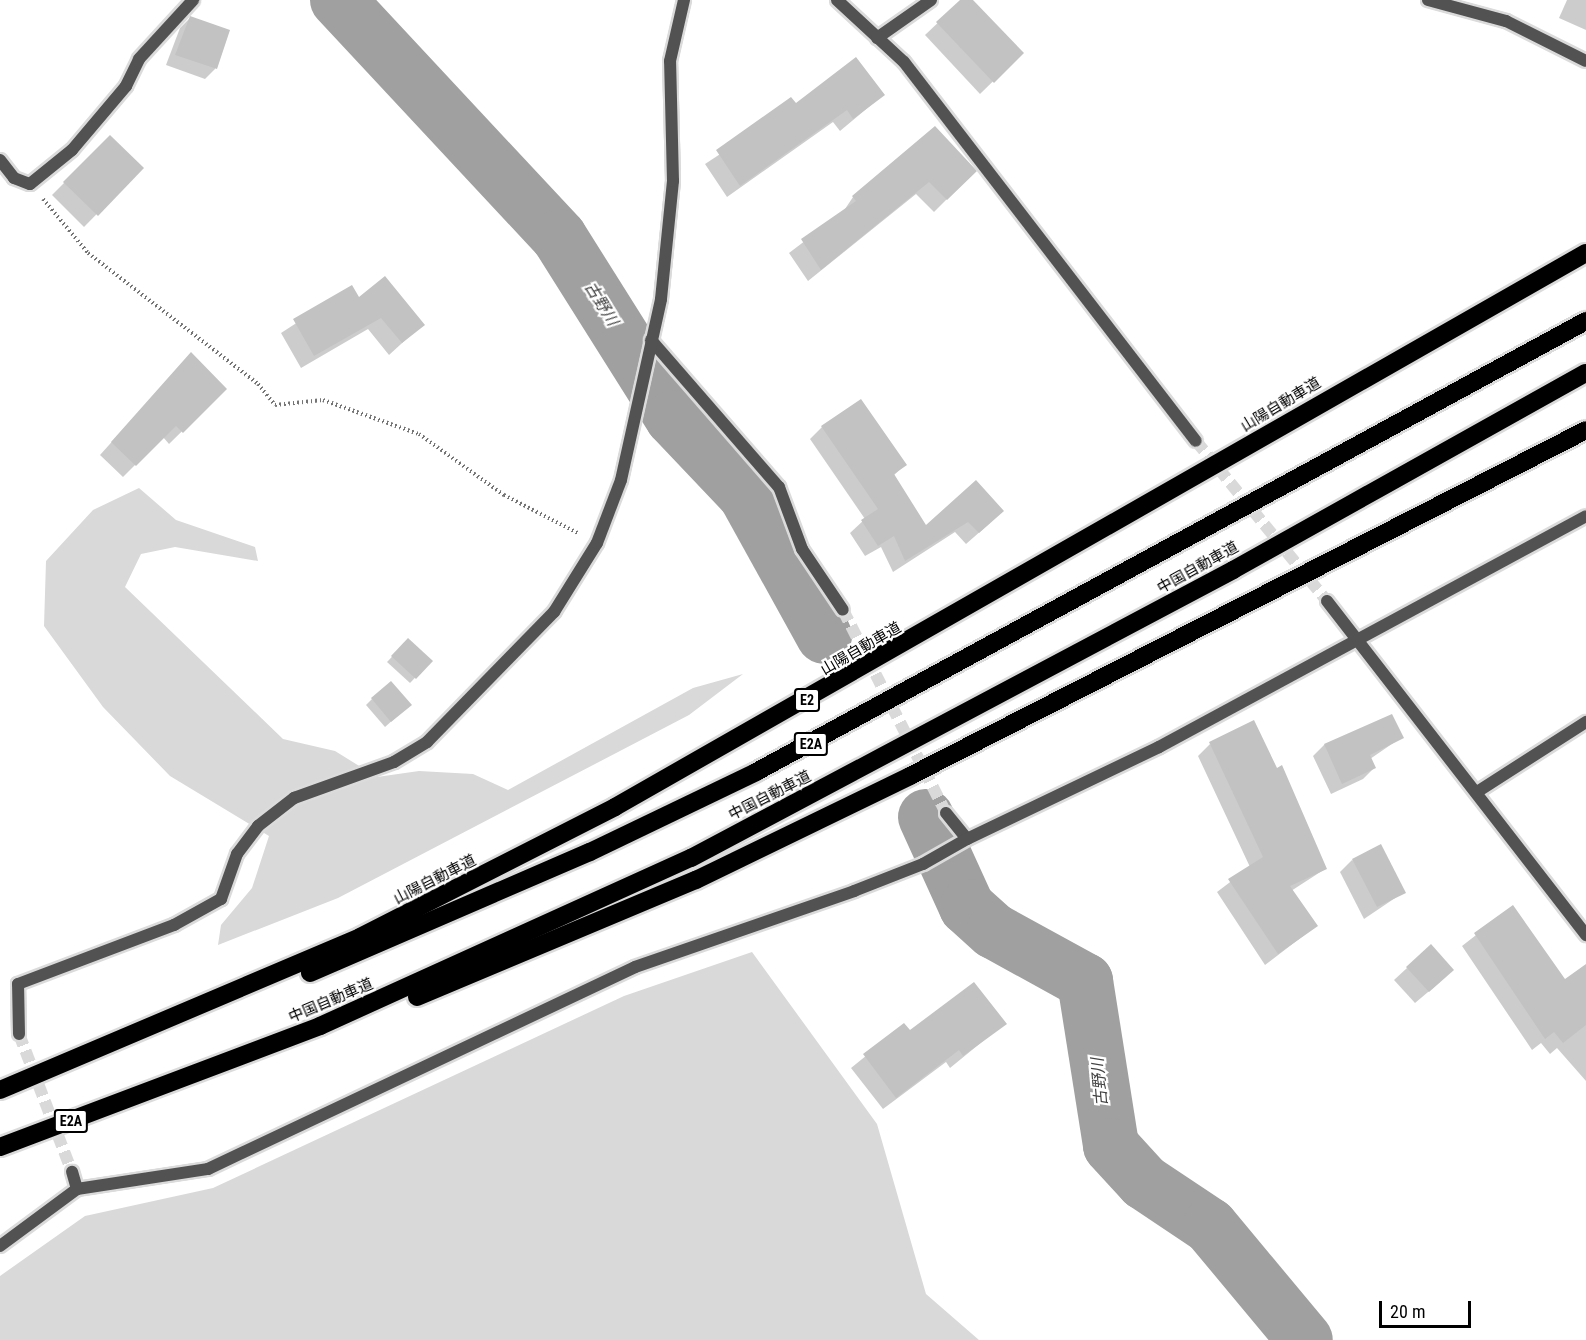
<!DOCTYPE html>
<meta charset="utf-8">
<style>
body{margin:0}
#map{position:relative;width:1586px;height:1340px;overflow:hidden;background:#fff;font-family:"Roboto Condensed","Noto Sans JP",sans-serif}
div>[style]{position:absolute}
.green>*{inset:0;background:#d9d9d9}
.shadow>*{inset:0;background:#0003}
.river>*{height:56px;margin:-28px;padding:0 28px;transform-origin:28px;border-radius:28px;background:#a0a0a0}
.building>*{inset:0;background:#c2c2c2}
.minor-tunnel>*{height:12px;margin-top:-6px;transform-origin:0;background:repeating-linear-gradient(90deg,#d9d9d9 0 12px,transparent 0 18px)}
.path>*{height:4px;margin-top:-2px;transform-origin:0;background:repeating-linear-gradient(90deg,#747474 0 1.5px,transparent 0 4.5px)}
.roads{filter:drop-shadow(2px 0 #dbdbdb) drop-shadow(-2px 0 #dbdbdb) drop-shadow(0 2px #dbdbdb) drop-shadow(0 -2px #dbdbdb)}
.minor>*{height:12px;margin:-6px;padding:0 6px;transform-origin:6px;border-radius:6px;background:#525252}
.motorway>*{height:18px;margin:-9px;padding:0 9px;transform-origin:9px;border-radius:9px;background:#000}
span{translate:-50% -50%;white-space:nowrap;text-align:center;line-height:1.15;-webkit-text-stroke:4.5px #fff;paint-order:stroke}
.shield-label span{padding:2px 4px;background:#fff;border:2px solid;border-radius:4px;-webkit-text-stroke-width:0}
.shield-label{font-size:14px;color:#000;font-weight:700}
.street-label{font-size:15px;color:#000}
.water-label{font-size:16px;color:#414141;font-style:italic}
.scale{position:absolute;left:1379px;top:1301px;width:92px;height:27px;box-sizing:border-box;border:3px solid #000;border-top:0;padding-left:8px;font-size:18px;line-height:21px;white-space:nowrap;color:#000;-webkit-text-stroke:4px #fff;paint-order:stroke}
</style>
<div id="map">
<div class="green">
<i style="clip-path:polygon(139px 488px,176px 520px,255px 547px,258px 561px,175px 547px,141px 554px,125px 587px,283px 739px,335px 751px,377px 777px,419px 771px,473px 774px,508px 790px,693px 688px,743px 674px,689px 715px,338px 898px,218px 945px,221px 925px,252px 888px,269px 836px,170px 776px,103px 707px,44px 626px,46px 561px,93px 510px)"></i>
<i style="clip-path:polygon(752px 952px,877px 1124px,926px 1294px,979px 1340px,0 1340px,0 1276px,85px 1216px,213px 1188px,624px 996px)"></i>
</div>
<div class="shadow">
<i style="clip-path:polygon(962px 0,971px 0,1022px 53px,980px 94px,925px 35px)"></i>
<i style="clip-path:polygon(1567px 0,1586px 0,1586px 30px,1559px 18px)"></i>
<i style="clip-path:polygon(190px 18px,228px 31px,215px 69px,205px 79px,166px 65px,180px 28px)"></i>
<i style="clip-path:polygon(883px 95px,840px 131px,833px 122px,727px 197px,705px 164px,795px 105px)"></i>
<i style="clip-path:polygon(110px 137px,142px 168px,84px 227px,52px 195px)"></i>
<i style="clip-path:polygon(975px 171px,934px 212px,916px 194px,808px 281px,789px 253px,843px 212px,853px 197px)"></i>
<i style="clip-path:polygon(352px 287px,359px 299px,423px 324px,389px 355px,368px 329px,301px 368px,281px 333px)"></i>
<i style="clip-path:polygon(179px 367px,225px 389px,169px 444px,163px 437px,123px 477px,100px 455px)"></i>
<i style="clip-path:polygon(822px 427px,905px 465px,893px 476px,926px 527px,976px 482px,990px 523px,966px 544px,955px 532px,893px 572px,881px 547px,865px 556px,850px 533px,865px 519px,810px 439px)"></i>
<i style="clip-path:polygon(408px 640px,431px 661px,410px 683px,387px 662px)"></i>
<i style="clip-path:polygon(372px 699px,404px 710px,385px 727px,366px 705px)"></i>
<i style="clip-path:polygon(1392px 716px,1402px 737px,1370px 759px,1374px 768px,1363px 779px,1331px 794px,1313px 756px,1324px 745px)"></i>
<i style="clip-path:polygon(1210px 744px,1325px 869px,1291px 891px,1316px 926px,1265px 965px,1217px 892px,1250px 867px,1198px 756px)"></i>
<i style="clip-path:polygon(1352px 860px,1404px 892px,1364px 919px,1340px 872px)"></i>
<i style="clip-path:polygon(1512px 907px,1565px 981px,1586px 965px,1586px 1081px,1557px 1048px,1550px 1054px,1541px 1043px,1532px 1050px,1462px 946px)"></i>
<i style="clip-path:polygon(1407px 968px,1440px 982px,1415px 1003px,1394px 980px)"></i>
<i style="clip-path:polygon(1005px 1023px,950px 1068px,946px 1062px,883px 1109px,851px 1068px,904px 1025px,910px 1032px)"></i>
</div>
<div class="river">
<i style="left:338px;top:0;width:324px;rotate:47deg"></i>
<i style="left:559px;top:237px;width:214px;rotate:57.8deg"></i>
<i style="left:673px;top:418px;width:106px;rotate:46.5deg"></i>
<i style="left:746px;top:495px;width:161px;rotate:61deg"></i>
<i style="left:926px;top:817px;width:99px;rotate:65.5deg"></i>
<i style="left:967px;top:907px;width:36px;rotate:42deg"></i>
<i style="left:994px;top:931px;width:104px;rotate:28.8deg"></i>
<i style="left:1085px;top:981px;width:167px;rotate:81deg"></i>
<i style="left:1111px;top:1146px;width:49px;rotate:47.5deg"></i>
<i style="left:1144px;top:1182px;width:79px;rotate:33.7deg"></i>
<i style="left:1210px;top:1226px;width:148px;rotate:50.2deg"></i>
</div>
<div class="building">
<i style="clip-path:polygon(960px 0,973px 0,1024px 53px,994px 83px,936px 22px)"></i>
<i style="clip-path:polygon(190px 16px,230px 30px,217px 69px,175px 55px)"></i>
<i style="clip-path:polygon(856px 57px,885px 95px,853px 119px,847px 110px,740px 186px,716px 150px,791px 97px,796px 103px)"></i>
<i style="clip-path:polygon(935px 126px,977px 171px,947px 200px,929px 182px,821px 270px,801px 239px,856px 201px,852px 196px)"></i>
<i style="clip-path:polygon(110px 135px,144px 168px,98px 216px,63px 182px)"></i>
<i style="clip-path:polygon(385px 276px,425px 325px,402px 343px,381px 318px,314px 356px,293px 319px,352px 285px,359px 297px)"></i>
<i style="clip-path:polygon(191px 352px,227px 389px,183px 433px,176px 426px,136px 466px,111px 442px)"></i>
<i style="clip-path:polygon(861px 399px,907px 465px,894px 474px,926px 525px,976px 480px,1004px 511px,979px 533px,968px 522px,905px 561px,894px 536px,878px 546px,861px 520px,878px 509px,821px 426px)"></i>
<i style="clip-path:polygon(408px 638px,433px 661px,416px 679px,391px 656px)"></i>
<i style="clip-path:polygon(391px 681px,412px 705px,391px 722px,371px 698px)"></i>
<i style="clip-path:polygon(1392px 714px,1404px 738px,1370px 755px,1376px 768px,1342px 784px,1324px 744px)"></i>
<i style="clip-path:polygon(1254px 720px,1277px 768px,1282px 765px,1327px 869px,1290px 886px,1318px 926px,1278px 954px,1228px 879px,1263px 857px,1209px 742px)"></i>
<i style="clip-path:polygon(1381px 844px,1406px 893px,1377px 907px,1352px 859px)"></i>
<i style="clip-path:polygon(1513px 905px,1565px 979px,1586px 964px,1586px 1025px,1563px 1043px,1554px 1032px,1545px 1039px,1474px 933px)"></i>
<i style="clip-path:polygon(1431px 944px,1454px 970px,1429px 992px,1406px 967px)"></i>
<i style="clip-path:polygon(974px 982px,1007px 1024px,963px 1056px,959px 1050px,896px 1098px,863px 1054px,904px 1023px,910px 1030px)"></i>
</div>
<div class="minor-tunnel">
<i style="left:1196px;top:441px;width:207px;rotate:50.7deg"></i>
<i style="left:843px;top:610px;width:228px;rotate:63.1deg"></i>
<i style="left:19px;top:1034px;width:148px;rotate:69deg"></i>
</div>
<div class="path">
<i style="left:43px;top:199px;width:70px;rotate:50.2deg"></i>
<i style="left:88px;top:253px;width:215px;rotate:37.6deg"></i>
<i style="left:258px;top:384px;width:27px;rotate:51deg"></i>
<i style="left:275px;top:405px;width:48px;rotate:-5.9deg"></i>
<i style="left:323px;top:400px;width:102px;rotate:19.5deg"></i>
<i style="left:419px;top:434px;width:105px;rotate:35.7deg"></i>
<i style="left:504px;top:495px;width:83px;rotate:27.2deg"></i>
</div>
<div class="roads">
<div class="minor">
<i style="left:837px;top:0;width:91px;rotate:42.8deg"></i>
<i style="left:904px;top:62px;width:478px;rotate:52.4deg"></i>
<i style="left:1428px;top:0;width:81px;rotate:15.1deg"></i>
<i style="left:1506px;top:21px;width:89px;rotate:26.6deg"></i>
<i style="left:877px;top:38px;width:66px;rotate:-35.1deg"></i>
<i style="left:0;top:160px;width:23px;rotate:52deg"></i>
<i style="left:14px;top:178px;width:17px;rotate:21deg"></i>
<i style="left:30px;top:184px;width:54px;rotate:-39deg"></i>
<i style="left:72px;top:150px;width:84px;rotate:-49.8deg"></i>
<i style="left:126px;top:86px;width:30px;rotate:-64deg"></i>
<i style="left:139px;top:59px;width:80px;rotate:-47.5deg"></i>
<i style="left:651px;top:340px;width:195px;rotate:49deg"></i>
<i style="left:779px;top:487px;width:66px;rotate:69.6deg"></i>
<i style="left:802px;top:549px;width:73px;rotate:56.1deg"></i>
<i style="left:1327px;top:601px;width:423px;rotate:52.2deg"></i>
<i style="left:1477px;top:792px;width:130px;rotate:-32.7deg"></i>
<i style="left:946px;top:813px;width:33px;rotate:51deg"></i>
<i style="left:967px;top:839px;width:213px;rotate:-25.6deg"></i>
<i style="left:1159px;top:747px;width:485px;rotate:-28.4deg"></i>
<i style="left:19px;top:1034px;width:50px;rotate:-91.1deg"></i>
<i style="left:18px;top:984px;width:167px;rotate:-20.7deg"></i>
<i style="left:174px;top:925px;width:54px;rotate:-29deg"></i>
<i style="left:221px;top:899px;width:48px;rotate:-70.4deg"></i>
<i style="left:237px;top:854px;width:35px;rotate:-53deg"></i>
<i style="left:258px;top:826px;width:46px;rotate:-37.9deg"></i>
<i style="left:294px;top:798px;width:106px;rotate:-19.8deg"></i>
<i style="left:394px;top:762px;width:39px;rotate:-31deg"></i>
<i style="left:427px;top:742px;width:182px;rotate:-45.7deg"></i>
<i style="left:554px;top:612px;width:81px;rotate:-58.1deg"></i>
<i style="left:597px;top:543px;width:67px;rotate:-69.1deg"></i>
<i style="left:621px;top:480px;width:185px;rotate:-77.5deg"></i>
<i style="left:661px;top:299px;width:119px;rotate:-84.2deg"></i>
<i style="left:673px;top:181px;width:120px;rotate:-91.4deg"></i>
<i style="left:670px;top:61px;width:63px;rotate:-77.1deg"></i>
<i style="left:77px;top:1189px;width:133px;rotate:-8.7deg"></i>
<i style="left:208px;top:1169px;width:472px;rotate:-25.3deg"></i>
<i style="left:635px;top:967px;width:232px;rotate:-19.1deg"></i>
<i style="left:854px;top:891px;width:74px;rotate:-21.4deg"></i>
<i style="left:923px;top:864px;width:51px;rotate:-29.6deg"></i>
<i style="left:0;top:1246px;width:96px;rotate:-36.5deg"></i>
<i style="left:77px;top:1189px;width:18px;rotate:-106deg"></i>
</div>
<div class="motorway">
<i style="left:310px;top:973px;width:305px;rotate:-23.4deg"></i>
<i style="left:590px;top:852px;width:184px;rotate:-25.7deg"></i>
<i style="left:756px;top:772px;width:945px;rotate:-28.52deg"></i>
<i style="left:417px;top:997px;width:303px;rotate:-22.8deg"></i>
<i style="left:696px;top:880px;width:238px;rotate:-25.9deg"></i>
<i style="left:910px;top:776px;width:759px;rotate:-27.1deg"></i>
<i style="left:0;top:1090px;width:391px;rotate:-23deg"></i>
<i style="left:360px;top:937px;width:286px;rotate:-27deg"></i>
<i style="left:615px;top:807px;width:1118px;rotate:-29.71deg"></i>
<i style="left:0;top:1147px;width:342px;rotate:-20.7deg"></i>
<i style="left:320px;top:1026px;width:407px;rotate:-24.4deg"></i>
<i style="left:691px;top:858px;width:614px;rotate:-27.98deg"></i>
<i style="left:1233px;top:570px;width:404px;rotate:-29.2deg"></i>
</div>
</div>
<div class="shield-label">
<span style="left:807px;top:700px">E2</span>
<span style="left:811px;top:744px">E2A</span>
<span style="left:71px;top:1121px">E2A</span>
</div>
<div class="street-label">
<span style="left:1281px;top:405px;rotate:-31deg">山陽自動車道</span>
<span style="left:1198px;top:568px;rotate:-29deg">中国自動車道</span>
<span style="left:861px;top:649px;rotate:-30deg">山陽自動車道</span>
<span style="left:770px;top:796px;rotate:-27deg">中国自動車道</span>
<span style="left:435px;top:880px;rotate:-27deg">山陽自動車道</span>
<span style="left:331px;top:1001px;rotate:-23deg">中国自動車道</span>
</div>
<div class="water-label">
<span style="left:601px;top:304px;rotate:58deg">古野川</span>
<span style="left:1100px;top:1082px;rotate:-95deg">古野川</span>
</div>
<div class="scale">20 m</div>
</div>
